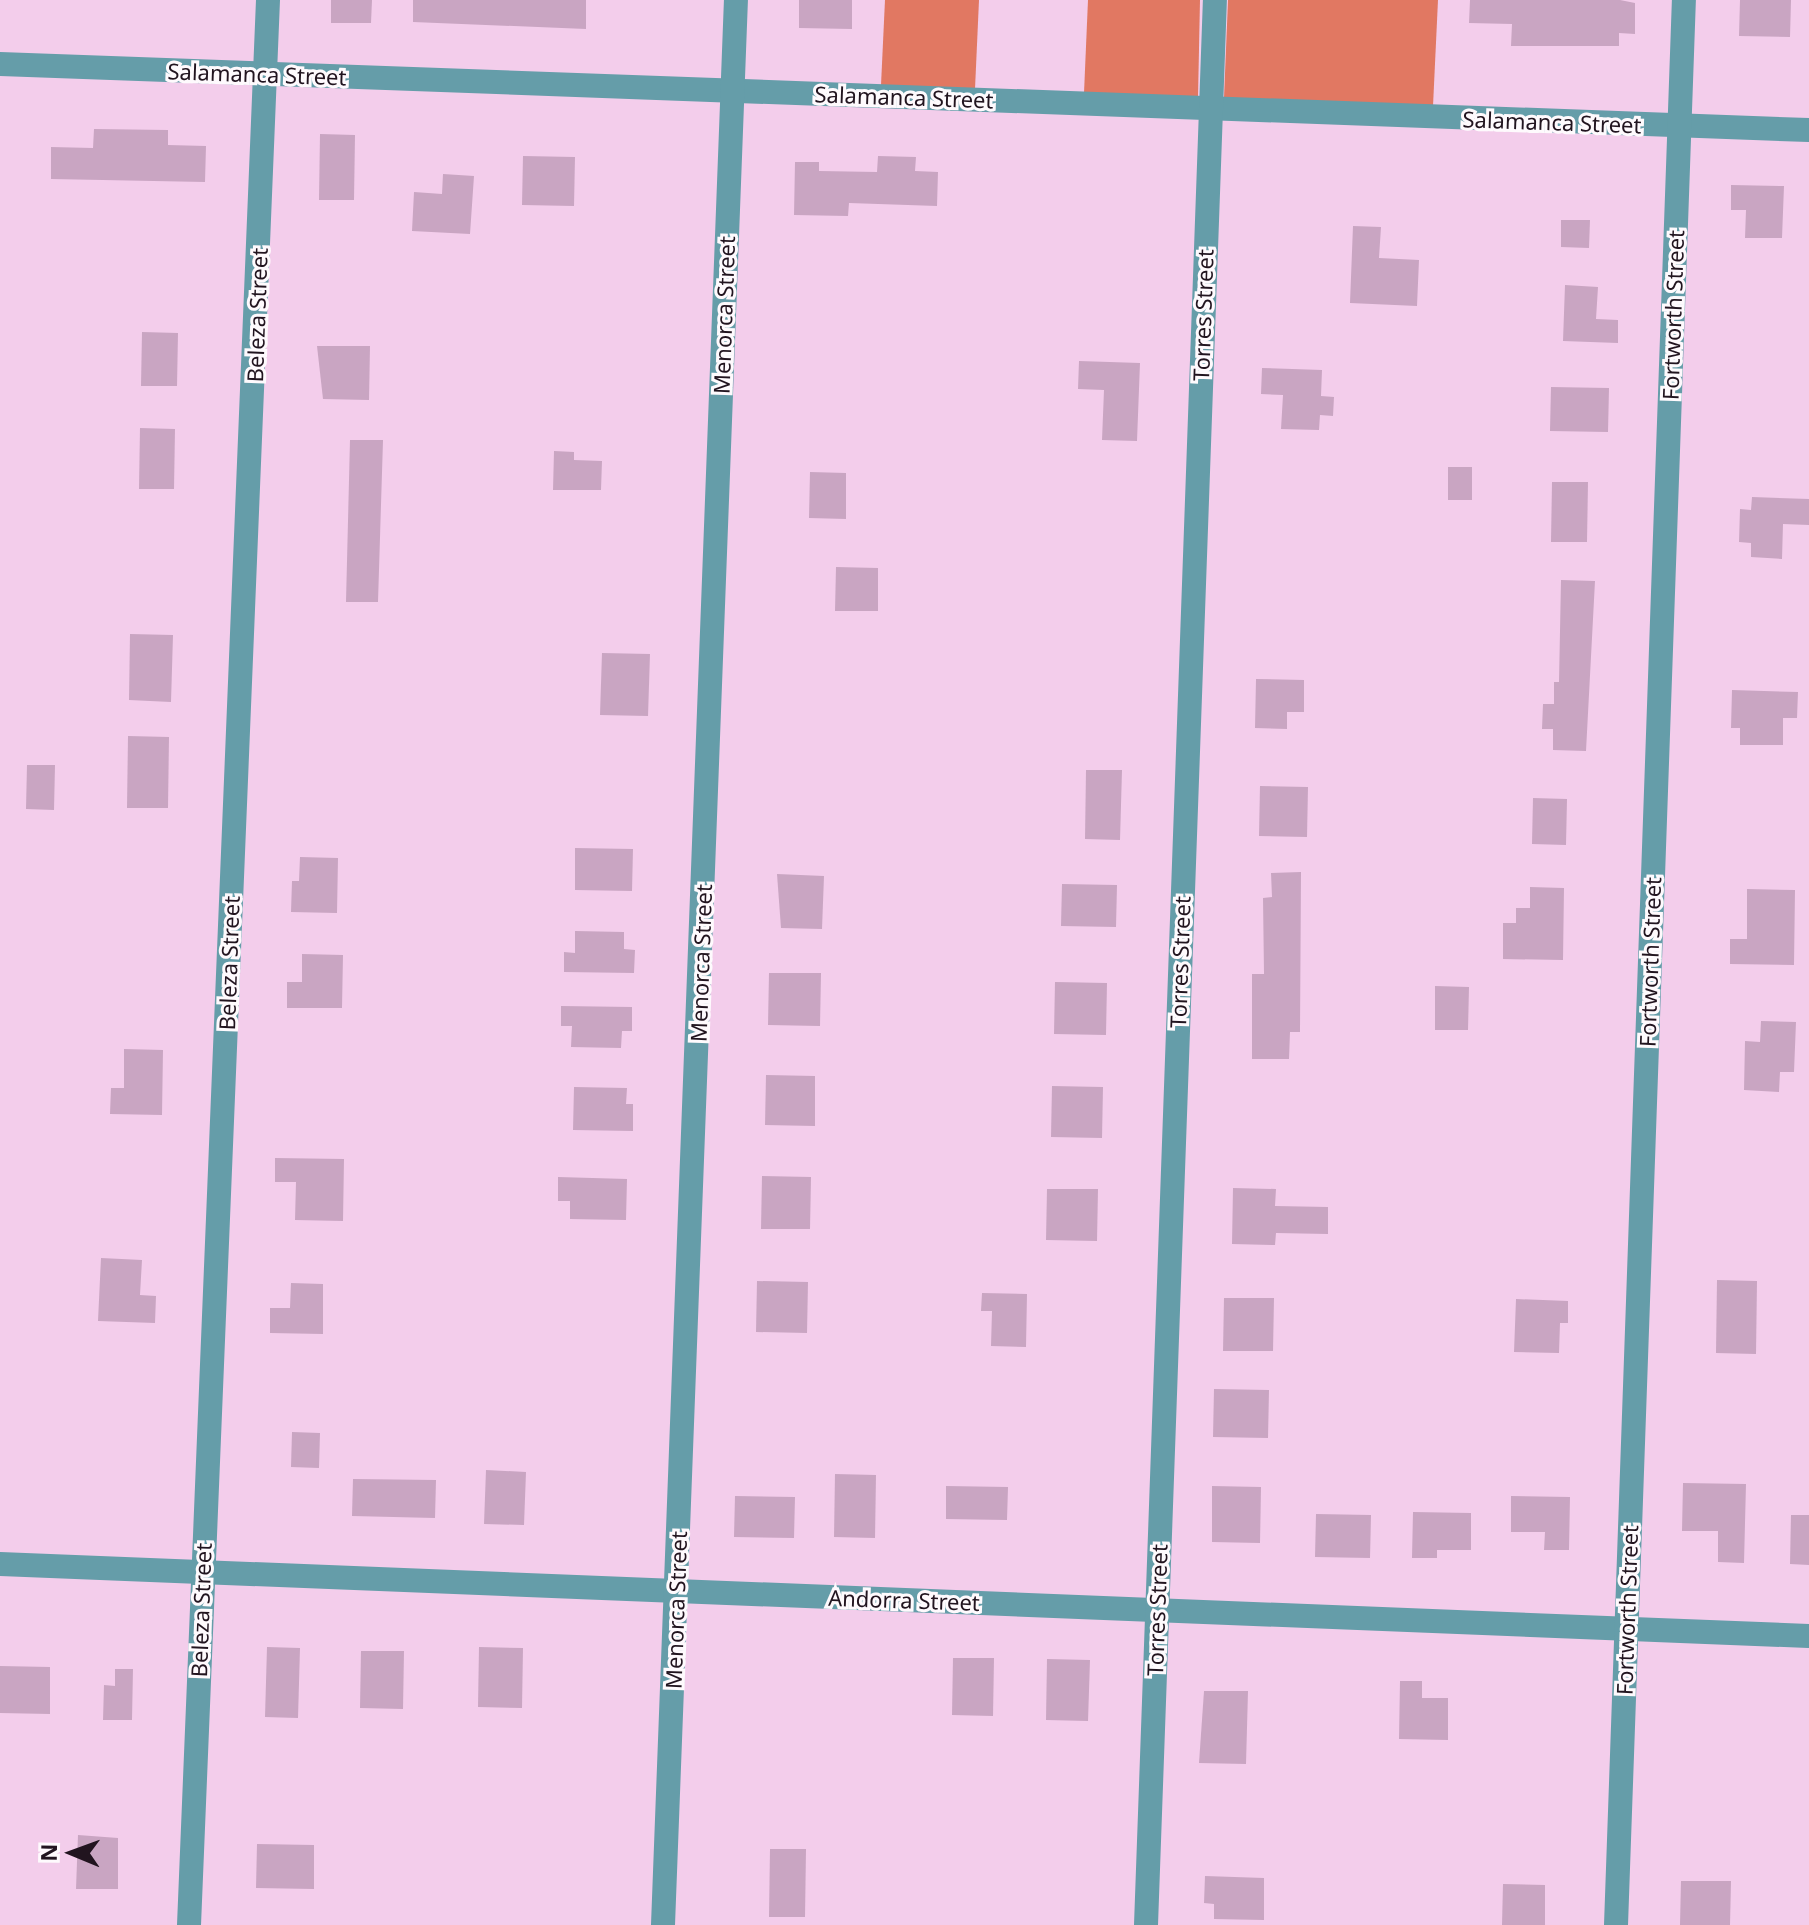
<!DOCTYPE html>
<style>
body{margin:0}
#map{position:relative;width:1809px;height:1925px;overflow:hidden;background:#f3cdeb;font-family:"Noto Sans",sans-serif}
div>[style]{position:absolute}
.forest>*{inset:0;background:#e17862}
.building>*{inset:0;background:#c9a5c2}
.street>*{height:24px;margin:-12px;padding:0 12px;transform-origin:12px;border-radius:12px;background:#659da9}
span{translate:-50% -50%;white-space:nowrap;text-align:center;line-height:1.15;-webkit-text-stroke:6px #fefafd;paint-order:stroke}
.street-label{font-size:22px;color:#21141f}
.north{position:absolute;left:32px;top:1813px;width:80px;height:80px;-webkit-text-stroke:6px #fefafd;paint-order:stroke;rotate:271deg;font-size:22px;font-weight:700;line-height:32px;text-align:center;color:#21141f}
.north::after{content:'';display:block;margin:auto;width:28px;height:36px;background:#21141f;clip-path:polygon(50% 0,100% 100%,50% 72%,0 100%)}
</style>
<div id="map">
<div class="forest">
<i style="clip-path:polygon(885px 0,979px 0,975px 89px,881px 85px)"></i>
<i style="clip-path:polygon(1088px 0,1200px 0,1198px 97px,1084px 93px)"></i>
<i style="clip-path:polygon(1228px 0,1438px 0,1433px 106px,1224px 98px)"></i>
</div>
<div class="building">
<i style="clip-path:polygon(331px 0,372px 0,371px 23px,331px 23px)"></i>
<i style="clip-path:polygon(413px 0,586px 0,586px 29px,413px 22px)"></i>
<i style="clip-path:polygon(799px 0,852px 0,852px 29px,799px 28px)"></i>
<i style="clip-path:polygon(1470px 0,1620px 0,1635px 3px,1635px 34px,1619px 33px,1619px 46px,1511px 46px,1512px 24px,1469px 23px)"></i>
<i style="clip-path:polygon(1740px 0,1791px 0,1790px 37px,1739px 36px)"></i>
<i style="clip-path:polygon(94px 129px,168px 130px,168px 145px,206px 146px,205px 182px,51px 179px,51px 147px,93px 148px)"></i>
<i style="clip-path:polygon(320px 134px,355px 135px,354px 200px,319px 200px)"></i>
<i style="clip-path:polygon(523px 156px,575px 157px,574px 206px,522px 205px)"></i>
<i style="clip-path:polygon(878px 156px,916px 157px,915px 171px,938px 172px,937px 206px,849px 203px,848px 216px,794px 215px,795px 162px,819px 162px,819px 171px,877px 172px)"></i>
<i style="clip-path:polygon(443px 174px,474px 176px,470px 234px,412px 231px,414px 192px,442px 194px)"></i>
<i style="clip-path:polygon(1731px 185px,1784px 186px,1782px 238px,1745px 238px,1746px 210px,1731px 210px)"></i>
<i style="clip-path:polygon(1561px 220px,1590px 220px,1589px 248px,1561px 247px)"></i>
<i style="clip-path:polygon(1353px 226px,1381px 227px,1379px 258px,1419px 260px,1417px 306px,1350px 303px)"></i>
<i style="clip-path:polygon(1565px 285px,1598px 287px,1596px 319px,1618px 320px,1618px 343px,1563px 341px)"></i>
<i style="clip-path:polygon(142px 332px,178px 333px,177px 386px,141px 386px)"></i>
<i style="clip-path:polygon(317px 346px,370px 346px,369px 400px,323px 399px)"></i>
<i style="clip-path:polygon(1079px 361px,1140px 363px,1137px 441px,1102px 440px,1104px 390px,1078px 389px)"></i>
<i style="clip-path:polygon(1262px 368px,1322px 370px,1321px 396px,1334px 397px,1333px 416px,1320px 415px,1319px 430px,1281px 429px,1283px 395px,1261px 394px)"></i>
<i style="clip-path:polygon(1551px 387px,1609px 388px,1608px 432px,1550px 431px)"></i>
<i style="clip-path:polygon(140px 428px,175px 429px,174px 489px,139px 489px)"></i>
<i style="clip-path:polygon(350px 440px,383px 440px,378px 602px,346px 602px)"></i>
<i style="clip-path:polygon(554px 451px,574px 452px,574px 460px,602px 461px,601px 490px,553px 490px)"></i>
<i style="clip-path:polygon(1448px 467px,1472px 467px,1472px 500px,1448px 500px)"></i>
<i style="clip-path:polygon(810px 472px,846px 473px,846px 519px,809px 518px)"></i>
<i style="clip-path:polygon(1552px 482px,1588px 482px,1587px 542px,1551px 542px)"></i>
<i style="clip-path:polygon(1752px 497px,1809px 499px,1809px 525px,1783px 524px,1782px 559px,1751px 557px,1751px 543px,1739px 542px,1740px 509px,1751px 510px)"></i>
<i style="clip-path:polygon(836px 567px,878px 568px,878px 611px,835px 611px)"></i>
<i style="clip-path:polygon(1561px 580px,1595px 581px,1586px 751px,1553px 750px,1553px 729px,1542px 729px,1543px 704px,1554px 704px,1554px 682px,1559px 682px)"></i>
<i style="clip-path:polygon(130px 634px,173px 635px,171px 702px,129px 700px)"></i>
<i style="clip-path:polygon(602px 653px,650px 654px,648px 716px,600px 715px)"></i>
<i style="clip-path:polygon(1256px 679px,1304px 680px,1304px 712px,1287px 712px,1287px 729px,1255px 728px)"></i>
<i style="clip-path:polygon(1732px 690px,1798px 692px,1797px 718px,1783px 718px,1783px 745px,1740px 745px,1740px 728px,1731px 728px)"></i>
<i style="clip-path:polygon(128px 736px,169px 737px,168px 808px,127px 808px)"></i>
<i style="clip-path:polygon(27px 765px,55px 765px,54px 810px,26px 809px)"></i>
<i style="clip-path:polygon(1086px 770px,1122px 770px,1120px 840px,1085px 839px)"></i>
<i style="clip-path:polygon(1260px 786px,1308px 787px,1307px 837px,1259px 836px)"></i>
<i style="clip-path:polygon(1533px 798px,1567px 799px,1566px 845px,1532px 844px)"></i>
<i style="clip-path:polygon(575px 848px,633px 849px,632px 891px,575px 890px)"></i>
<i style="clip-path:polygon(300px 857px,338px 858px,337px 913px,291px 912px,292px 881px,299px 881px)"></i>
<i style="clip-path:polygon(1301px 872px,1300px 1032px,1290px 1032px,1289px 1059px,1252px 1059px,1252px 974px,1264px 974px,1263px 898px,1272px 897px,1271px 873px)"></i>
<i style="clip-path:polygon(777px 874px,824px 876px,822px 929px,781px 928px)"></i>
<i style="clip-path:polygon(1062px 884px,1117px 885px,1116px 927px,1061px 926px)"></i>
<i style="clip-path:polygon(1530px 887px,1564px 888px,1563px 960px,1503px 959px,1503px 923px,1516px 923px,1516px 908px,1530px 908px)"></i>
<i style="clip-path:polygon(1747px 889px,1795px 890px,1794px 965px,1730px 964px,1730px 939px,1747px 939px)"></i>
<i style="clip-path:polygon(575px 931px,624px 932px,624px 949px,635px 950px,634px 973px,564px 972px,564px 952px,575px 953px)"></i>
<i style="clip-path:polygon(302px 954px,343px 955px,342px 1008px,287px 1008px,287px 982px,302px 982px)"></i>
<i style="clip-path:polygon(769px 973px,821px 973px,820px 1026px,768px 1025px)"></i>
<i style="clip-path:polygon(1055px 982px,1107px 983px,1106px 1035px,1054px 1034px)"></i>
<i style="clip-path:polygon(1435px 986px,1469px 987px,1468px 1030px,1435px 1030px)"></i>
<i style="clip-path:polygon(561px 1006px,632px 1007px,632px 1031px,622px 1031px,621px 1048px,571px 1047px,572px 1026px,561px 1026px)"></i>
<i style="clip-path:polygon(1761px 1021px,1796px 1022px,1794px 1072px,1780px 1072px,1779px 1092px,1744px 1090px,1745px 1041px,1760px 1042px)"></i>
<i style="clip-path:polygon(124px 1049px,163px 1050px,162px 1115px,110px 1114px,111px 1088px,124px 1088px)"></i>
<i style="clip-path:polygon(766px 1075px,815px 1076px,815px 1126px,765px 1125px)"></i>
<i style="clip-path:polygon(1052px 1086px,1103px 1087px,1102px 1138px,1051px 1137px)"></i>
<i style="clip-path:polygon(574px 1087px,627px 1088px,626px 1104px,633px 1104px,633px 1131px,573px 1130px)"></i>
<i style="clip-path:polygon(275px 1158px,344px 1159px,343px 1221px,295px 1220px,296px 1182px,275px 1182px)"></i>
<i style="clip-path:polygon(762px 1176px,811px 1177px,810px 1229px,761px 1229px)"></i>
<i style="clip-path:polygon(558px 1177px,627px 1179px,626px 1220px,570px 1219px,570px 1201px,558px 1201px)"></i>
<i style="clip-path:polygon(1233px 1188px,1276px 1189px,1275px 1206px,1328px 1207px,1328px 1234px,1276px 1233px,1275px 1245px,1232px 1244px)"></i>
<i style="clip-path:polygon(1047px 1189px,1098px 1189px,1097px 1241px,1046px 1240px)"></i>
<i style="clip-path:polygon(101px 1258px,142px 1260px,140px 1295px,156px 1296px,155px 1323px,98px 1321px)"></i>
<i style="clip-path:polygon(1717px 1280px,1757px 1281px,1756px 1354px,1716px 1353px)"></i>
<i style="clip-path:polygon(757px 1281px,808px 1282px,807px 1333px,756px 1332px)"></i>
<i style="clip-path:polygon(291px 1283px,323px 1284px,323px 1334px,270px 1333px,270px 1308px,290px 1308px)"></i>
<i style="clip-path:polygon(982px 1293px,1027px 1294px,1026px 1347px,991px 1346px,992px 1311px,981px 1311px)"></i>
<i style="clip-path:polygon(1224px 1298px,1274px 1298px,1273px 1351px,1223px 1351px)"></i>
<i style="clip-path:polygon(1516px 1299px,1568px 1301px,1568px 1323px,1560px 1323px,1559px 1353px,1514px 1352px)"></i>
<i style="clip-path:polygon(1214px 1389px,1269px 1390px,1268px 1438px,1213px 1437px)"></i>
<i style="clip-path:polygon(292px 1432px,320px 1433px,319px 1468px,291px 1467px)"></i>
<i style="clip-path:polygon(486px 1470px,526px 1472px,524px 1525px,484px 1524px)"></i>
<i style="clip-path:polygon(835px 1474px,876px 1475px,875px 1538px,834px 1537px)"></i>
<i style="clip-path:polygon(353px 1479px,436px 1480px,435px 1518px,352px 1516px)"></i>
<i style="clip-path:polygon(1683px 1483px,1746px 1484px,1744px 1563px,1718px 1562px,1718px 1531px,1682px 1531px)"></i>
<i style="clip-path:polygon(946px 1486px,1008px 1487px,1007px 1520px,946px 1519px)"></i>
<i style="clip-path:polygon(1212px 1486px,1261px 1487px,1260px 1543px,1212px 1542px)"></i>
<i style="clip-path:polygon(735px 1496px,795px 1497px,794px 1538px,734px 1537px)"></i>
<i style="clip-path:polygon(1511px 1496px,1570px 1497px,1569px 1550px,1544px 1550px,1545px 1532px,1511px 1532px)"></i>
<i style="clip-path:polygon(1413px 1512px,1471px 1513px,1471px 1550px,1437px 1550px,1437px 1558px,1412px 1558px)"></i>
<i style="clip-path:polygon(1316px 1514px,1371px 1515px,1370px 1558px,1315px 1557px)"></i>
<i style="clip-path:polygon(1791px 1515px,1809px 1515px,1809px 1565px,1790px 1564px)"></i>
<i style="clip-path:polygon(267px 1647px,300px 1648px,298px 1718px,265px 1717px)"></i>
<i style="clip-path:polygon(479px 1647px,523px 1648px,522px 1708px,478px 1707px)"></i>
<i style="clip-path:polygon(361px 1651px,404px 1651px,403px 1709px,360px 1708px)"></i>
<i style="clip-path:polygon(953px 1658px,994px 1658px,993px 1716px,952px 1715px)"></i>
<i style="clip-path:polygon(1047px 1659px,1090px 1660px,1088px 1721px,1046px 1720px)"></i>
<i style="clip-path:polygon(0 1666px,50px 1667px,50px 1714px,0 1713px)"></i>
<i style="clip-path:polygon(115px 1669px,133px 1669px,132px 1720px,103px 1720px,104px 1685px,115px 1686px)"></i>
<i style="clip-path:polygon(1400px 1681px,1422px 1681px,1422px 1698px,1448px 1698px,1448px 1740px,1399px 1739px)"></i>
<i style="clip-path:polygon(1204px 1691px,1248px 1691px,1246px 1764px,1199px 1763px)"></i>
<i style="clip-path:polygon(78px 1835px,118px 1838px,118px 1889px,76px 1889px)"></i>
<i style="clip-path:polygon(257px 1844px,314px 1845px,314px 1889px,256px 1888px)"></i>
<i style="clip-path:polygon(770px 1849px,806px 1849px,805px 1917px,769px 1917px)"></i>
<i style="clip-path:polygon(1205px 1876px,1264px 1878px,1264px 1920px,1214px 1919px,1214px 1904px,1204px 1903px)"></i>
<i style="clip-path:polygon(1681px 1881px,1731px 1881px,1730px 1925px,1680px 1925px)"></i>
<i style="clip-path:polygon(1503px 1884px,1545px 1885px,1545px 1925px,1502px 1925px)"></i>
</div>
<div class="street">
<i style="left:0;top:64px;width:1810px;rotate:2.09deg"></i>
<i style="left:0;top:1564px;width:1810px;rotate:2.28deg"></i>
<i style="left:189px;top:1925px;width:1927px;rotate:-87.65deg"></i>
<i style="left:663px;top:1925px;width:1926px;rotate:-87.83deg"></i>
<i style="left:1146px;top:1925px;width:1926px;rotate:-87.95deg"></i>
<i style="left:1616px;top:1925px;width:1926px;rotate:-87.98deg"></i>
</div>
<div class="street-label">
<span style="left:257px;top:74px;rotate:2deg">Salamanca Street</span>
<span style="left:904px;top:97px;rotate:2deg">Salamanca Street</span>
<span style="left:1552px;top:122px;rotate:2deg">Salamanca Street</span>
<span style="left:257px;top:315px;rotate:-88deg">Beleza Street</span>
<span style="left:724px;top:315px;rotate:-88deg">Menorca Street</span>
<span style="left:1203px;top:315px;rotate:-88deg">Torres Street</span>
<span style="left:1673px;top:315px;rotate:-88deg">Fortworth Street</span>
<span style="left:1180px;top:962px;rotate:-88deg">Torres Street</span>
<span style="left:1650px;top:962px;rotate:-88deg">Fortworth Street</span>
<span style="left:229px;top:963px;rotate:-88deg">Beleza Street</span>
<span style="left:701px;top:963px;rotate:-88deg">Menorca Street</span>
<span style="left:904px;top:1600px;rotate:2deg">Andorra Street</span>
<span style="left:201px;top:1610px;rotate:-88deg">Beleza Street</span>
<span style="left:676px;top:1610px;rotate:-88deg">Menorca Street</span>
<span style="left:1157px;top:1610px;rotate:-88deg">Torres Street</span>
<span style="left:1627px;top:1610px;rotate:-88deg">Fortworth Street</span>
</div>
<div class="north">N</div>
</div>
